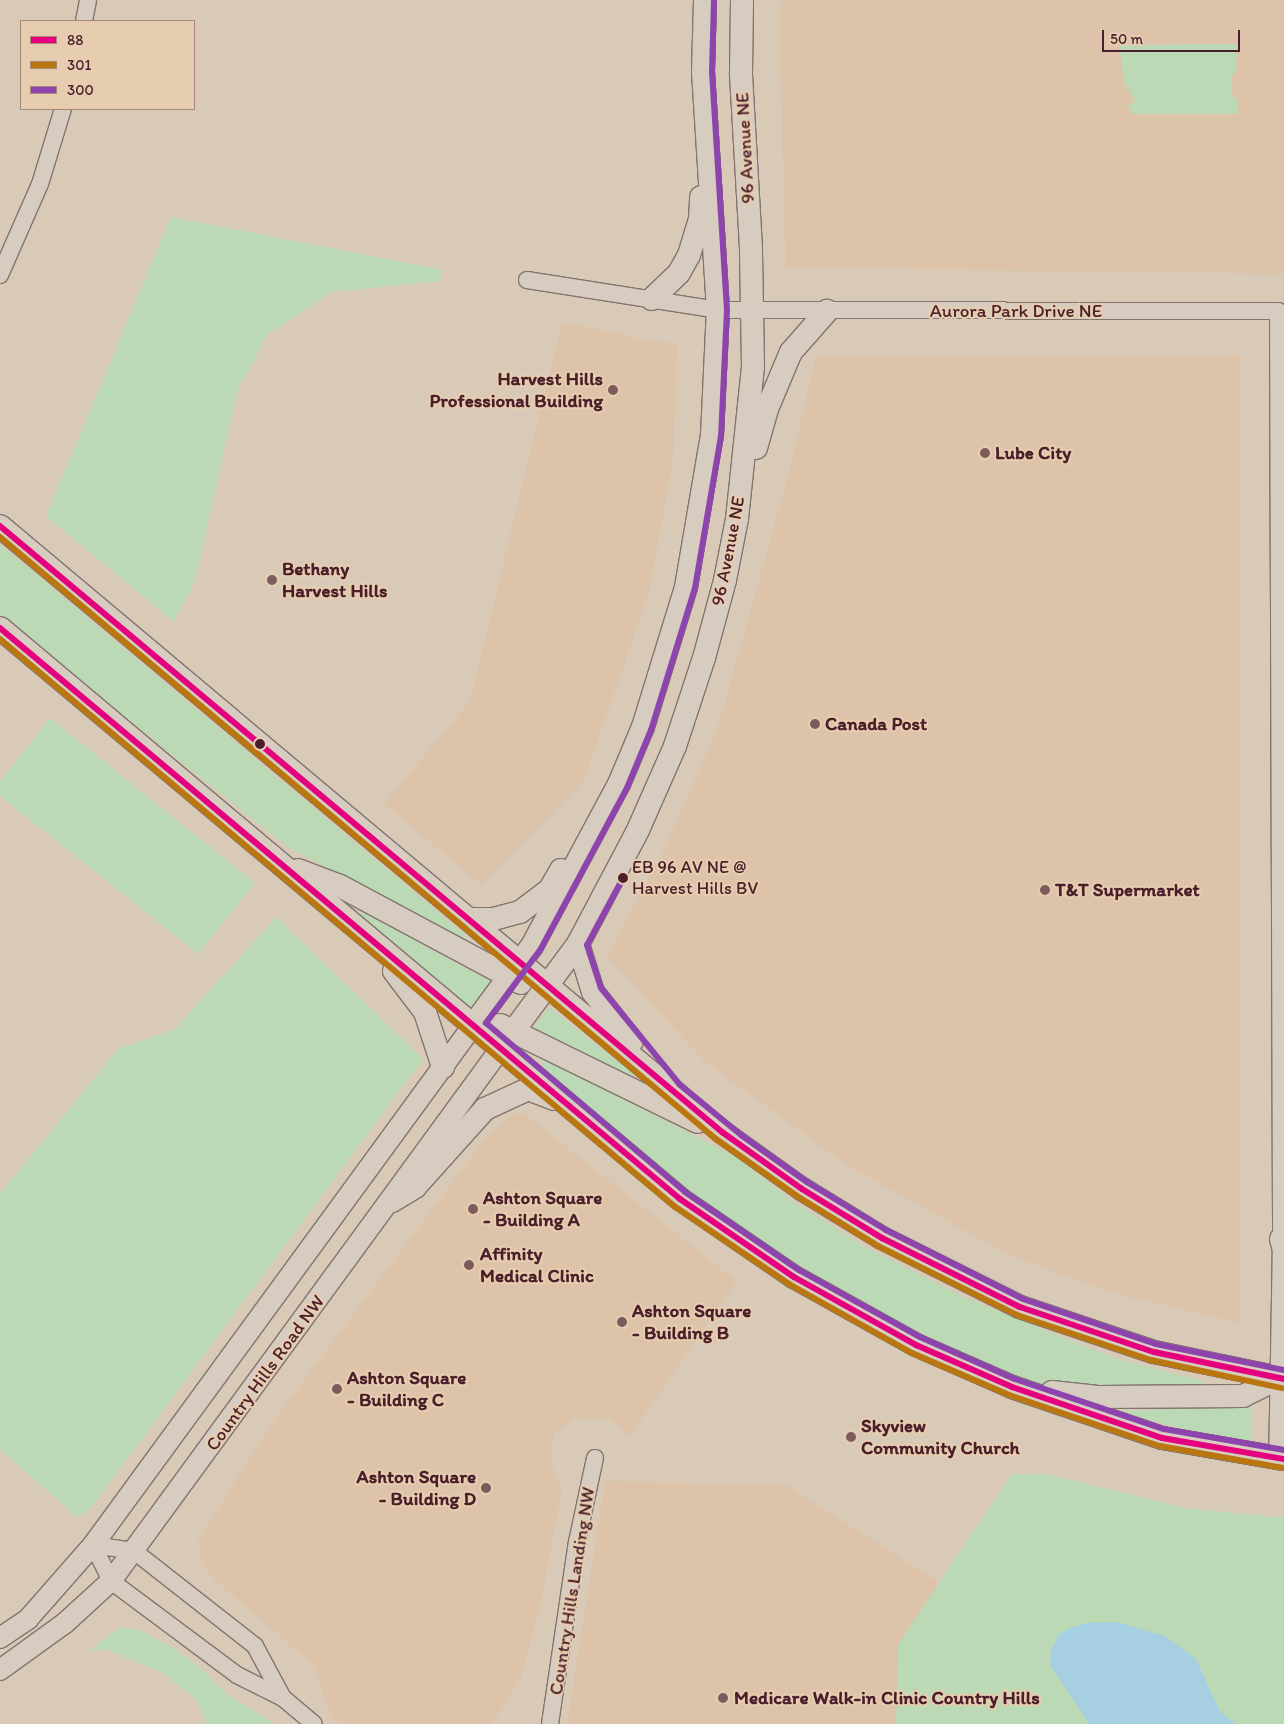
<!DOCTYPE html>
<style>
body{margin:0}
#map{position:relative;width:1284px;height:1724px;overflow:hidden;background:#d9cab8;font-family:Itim,sans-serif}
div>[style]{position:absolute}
.built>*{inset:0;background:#dcc3aa}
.green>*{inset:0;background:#bad9b4}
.water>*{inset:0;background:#a6d0e1}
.roads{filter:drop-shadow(1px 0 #83746e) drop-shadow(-1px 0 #83746e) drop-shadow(0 1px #83746e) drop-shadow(0 -1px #83746e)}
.minor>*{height:16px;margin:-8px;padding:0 8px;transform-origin:8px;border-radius:8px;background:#d6ccc0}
.tertiary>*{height:20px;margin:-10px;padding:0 10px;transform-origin:10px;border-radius:10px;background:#d6ccc0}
.secondary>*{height:22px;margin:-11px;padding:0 11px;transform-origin:11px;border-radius:11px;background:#d6ccc0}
.bus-1>*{height:6px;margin:-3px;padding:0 3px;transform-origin:3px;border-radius:3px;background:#e5007d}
.bus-2>*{height:6px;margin:-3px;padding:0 3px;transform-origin:3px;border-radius:3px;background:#ba770f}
.bus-3>*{height:6px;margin:-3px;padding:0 3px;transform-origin:3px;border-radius:3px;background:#8e44ad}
.dots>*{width:14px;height:14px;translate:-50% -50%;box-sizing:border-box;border:2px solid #e7cdaf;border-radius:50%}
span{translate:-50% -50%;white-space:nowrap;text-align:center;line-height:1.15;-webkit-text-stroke:4px #e7cdaf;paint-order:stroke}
.bus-label{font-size:18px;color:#4a1f2b}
.left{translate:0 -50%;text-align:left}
.street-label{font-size:19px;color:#4a1f2b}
.poi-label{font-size:19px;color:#4a1f2b;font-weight:700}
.right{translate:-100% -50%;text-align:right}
.legend{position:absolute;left:20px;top:20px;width:175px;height:90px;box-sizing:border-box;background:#e7cdaf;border:1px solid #a8877a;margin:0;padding:6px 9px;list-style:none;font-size:15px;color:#4a1f2b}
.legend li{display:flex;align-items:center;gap:10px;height:25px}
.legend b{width:25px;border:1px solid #a8877a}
.scale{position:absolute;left:1102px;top:30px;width:138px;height:22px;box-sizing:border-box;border:2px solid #4a1f2b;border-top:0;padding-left:6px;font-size:15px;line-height:18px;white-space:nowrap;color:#4a1f2b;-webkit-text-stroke:4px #e7cdaf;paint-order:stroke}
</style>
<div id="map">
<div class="built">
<i style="clip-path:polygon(781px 0,1284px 0,1284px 274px,786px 268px,779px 30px)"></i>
<i style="clip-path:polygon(562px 321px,653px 342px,678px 343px,673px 461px,649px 593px,584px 781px,481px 885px,384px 804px,470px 701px)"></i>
<i style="clip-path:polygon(1241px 355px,1241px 1323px,1116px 1294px,1011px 1256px,848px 1166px,704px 1061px,607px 956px,663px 852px,718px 727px,787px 479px,816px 356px)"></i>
<i style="clip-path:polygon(522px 1112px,737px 1281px,630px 1436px,608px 1418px,574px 1418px,554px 1433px,551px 1462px,562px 1491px,540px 1608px,520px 1681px,492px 1724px,342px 1724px,330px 1717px,314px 1666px,216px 1581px,202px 1565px,198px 1540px,271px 1424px,484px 1140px,514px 1114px)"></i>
<i style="clip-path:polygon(605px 1481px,785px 1484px,940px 1583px,898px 1644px,896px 1724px,567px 1724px)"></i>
</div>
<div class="green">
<i style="clip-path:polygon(1237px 44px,1236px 73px,1231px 75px,1231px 95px,1237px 99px,1238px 114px,1133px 114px,1127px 106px,1135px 102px,1124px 81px,1119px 45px)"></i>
<i style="clip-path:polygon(171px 217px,443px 270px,439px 281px,332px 292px,267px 335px,237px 392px,195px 581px,174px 622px,46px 516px)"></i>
<i style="clip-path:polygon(0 544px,465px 935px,465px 939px,289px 848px,0 617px)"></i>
<i style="clip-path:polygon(50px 718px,255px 883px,198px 954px,0 796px,0 781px)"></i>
<i style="clip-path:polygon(362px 912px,495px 984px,472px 1010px,362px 920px,358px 914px)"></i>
<i style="clip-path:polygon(276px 917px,423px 1059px,90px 1509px,77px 1517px,0 1449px,0 1194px,118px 1049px,175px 1029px)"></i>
<i style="clip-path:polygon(549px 1007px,637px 1077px,632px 1080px,530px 1033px)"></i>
<i style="clip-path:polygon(540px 1057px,736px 1157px,795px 1203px,867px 1248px,966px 1298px,1114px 1358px,1203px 1381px,1203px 1391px,1062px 1388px,1025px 1381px,882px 1320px,696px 1201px,575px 1097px,545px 1069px)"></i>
<i style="clip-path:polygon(1252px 1406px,1252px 1442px,1234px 1443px,1116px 1411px)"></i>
<i style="clip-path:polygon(1012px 1474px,1047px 1474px,1185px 1508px,1284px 1518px,1284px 1724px,896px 1724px,898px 1644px)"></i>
<i style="clip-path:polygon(121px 1627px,140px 1630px,171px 1647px,198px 1665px,226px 1693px,274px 1724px,207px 1724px,196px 1699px,161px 1672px,105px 1649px,87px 1652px)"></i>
</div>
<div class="water">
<i style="clip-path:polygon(1117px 1622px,1165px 1636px,1196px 1659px,1220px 1712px,1237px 1724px,1089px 1724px,1050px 1665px,1051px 1650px,1059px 1634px,1073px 1627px,1086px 1623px)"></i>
</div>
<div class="roads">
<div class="minor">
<i style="left:84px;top:21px;width:21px;rotate:-79deg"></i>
<i style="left:0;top:275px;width:99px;rotate:-66.3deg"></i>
<i style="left:40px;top:184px;width:78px;rotate:-73deg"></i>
<i style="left:527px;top:280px;width:193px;rotate:8.9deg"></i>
<i style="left:718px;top:310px;width:560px;rotate:0.1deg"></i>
<i style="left:1278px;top:311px;width:928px;rotate:89.81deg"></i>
<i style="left:1281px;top:1239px;width:219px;rotate:91deg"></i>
<i style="left:93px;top:1545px;width:40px;rotate:63.4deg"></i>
<i style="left:111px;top:1581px;width:157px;rotate:36.7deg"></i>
<i style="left:237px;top:1675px;width:51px;rotate:26.6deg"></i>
<i style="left:283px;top:1698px;width:40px;rotate:40deg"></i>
<i style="left:93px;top:1545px;width:41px;rotate:8.3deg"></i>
<i style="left:134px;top:1551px;width:154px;rotate:38.1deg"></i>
<i style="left:255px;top:1646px;width:59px;rotate:61.7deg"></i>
<i style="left:550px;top:1724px;width:184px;rotate:-81.6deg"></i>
<i style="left:577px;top:1542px;width:86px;rotate:-77.9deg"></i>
</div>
<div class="tertiary">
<i style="left:0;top:1638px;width:34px;rotate:-34deg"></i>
<i style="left:28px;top:1619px;width:98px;rotate:-48.7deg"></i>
<i style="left:93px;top:1545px;width:645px;rotate:-53.82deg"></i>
<i style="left:0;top:1670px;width:80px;rotate:-35.9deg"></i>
<i style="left:65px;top:1623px;width:62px;rotate:-42.4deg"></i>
<i style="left:111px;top:1581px;width:660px;rotate:-53.81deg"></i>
</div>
<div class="secondary">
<i style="left:652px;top:299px;width:37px;rotate:-44deg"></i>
<i style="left:679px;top:273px;width:21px;rotate:-61deg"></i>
<i style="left:689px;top:255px;width:38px;rotate:-73deg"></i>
<i style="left:700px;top:219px;width:22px;rotate:-87deg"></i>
<i style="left:756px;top:448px;width:41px;rotate:-74.2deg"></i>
<i style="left:767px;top:409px;width:62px;rotate:-67.2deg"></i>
<i style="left:791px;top:352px;width:55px;rotate:-48.7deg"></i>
<i style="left:0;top:526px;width:943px;rotate:40.01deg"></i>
<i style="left:722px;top:1132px;width:98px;rotate:35.5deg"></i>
<i style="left:802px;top:1189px;width:94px;rotate:31.5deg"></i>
<i style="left:882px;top:1238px;width:154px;rotate:26.6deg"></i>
<i style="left:1020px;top:1307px;width:141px;rotate:18.6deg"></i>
<i style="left:1154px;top:1352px;width:133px;rotate:11.7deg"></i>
<i style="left:0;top:628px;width:888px;rotate:40.02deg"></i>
<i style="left:680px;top:1199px;width:138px;rotate:34.4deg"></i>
<i style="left:794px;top:1277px;width:140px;rotate:29.1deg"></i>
<i style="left:916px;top:1345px;width:105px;rotate:23.6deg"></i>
<i style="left:1012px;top:1387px;width:158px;rotate:18.8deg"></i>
<i style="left:1162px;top:1438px;width:124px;rotate:9.8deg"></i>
<i style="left:298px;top:870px;width:45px;rotate:20.9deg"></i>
<i style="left:340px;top:886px;width:205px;rotate:28.2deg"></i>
<i style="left:470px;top:919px;width:23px"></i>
<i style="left:493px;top:919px;width:28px;rotate:-15deg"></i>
<i style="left:520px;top:912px;width:38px;rotate:-37deg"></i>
<i style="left:550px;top:889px;width:22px;rotate:-60deg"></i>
<i style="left:578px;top:944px;width:50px;rotate:72.6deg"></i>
<i style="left:593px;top:992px;width:63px;rotate:52deg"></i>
<i style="left:394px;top:971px;width:51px;rotate:52.9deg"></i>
<i style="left:425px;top:1012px;width:58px;rotate:71.9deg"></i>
<i style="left:474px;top:1024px;width:97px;rotate:-53.4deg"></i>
<i style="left:532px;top:946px;width:184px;rotate:-61.8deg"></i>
<i style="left:619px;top:784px;width:62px;rotate:-67.2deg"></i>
<i style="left:643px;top:727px;width:146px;rotate:-72.9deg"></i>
<i style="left:686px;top:587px;width:154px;rotate:-80.3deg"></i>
<i style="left:712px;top:435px;width:125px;rotate:-87.3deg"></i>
<i style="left:718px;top:310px;width:238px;rotate:-93.6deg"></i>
<i style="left:703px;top:72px;width:72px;rotate:-88.4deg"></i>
<i style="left:500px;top:1025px;width:220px;rotate:26.1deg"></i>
<i style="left:501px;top:1048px;width:129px;rotate:-53.5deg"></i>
<i style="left:578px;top:944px;width:129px;rotate:-62.2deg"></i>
<i style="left:638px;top:830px;width:92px;rotate:-66.2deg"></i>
<i style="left:675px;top:746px;width:93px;rotate:-71.8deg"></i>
<i style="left:704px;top:658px;width:81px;rotate:-74.9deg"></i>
<i style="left:725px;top:580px;width:62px;rotate:-78.9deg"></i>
<i style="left:737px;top:519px;width:153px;rotate:-84deg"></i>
<i style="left:753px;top:367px;width:119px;rotate:-91deg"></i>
<i style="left:751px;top:248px;width:175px;rotate:-93.3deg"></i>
<i style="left:741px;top:73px;width:73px;rotate:-89.2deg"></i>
<i style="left:392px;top:1201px;width:27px;rotate:-31deg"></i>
<i style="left:415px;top:1187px;width:105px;rotate:-48.1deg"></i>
<i style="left:485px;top:1109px;width:47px;rotate:-24.9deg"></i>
<i style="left:528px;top:1089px;width:28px;rotate:21deg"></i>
<i style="left:1281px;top:1239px;width:11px;rotate:75deg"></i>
<i style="left:1052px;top:1392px;width:46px;rotate:6.2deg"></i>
<i style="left:1098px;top:1397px;width:145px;rotate:-0.4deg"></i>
<i style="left:1243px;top:1396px;width:40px;rotate:-26.6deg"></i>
</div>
</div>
<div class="bus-1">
<i style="left:0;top:526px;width:943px;rotate:40.01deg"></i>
<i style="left:722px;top:1132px;width:98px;rotate:35.5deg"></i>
<i style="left:802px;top:1189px;width:94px;rotate:31.5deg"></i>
<i style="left:882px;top:1238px;width:154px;rotate:26.6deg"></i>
<i style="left:1020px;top:1307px;width:141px;rotate:18.6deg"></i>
<i style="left:1154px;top:1352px;width:133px;rotate:11.7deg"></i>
<i style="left:0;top:628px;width:888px;rotate:40.02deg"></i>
<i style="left:680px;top:1199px;width:138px;rotate:34.4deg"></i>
<i style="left:794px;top:1277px;width:140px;rotate:29.1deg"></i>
<i style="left:916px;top:1345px;width:105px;rotate:23.6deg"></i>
<i style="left:1012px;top:1387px;width:158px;rotate:18.8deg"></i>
<i style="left:1162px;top:1438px;width:124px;rotate:9.8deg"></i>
</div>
<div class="bus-2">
<i style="left:0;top:537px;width:935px;rotate:40.06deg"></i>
<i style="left:716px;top:1139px;width:99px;rotate:35.1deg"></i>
<i style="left:797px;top:1196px;width:95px;rotate:31.7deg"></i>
<i style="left:878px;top:1246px;width:155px;rotate:26.4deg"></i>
<i style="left:1017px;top:1315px;width:141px;rotate:18.6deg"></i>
<i style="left:1151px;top:1360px;width:134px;rotate:12.1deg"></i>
<i style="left:0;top:639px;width:881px;rotate:40.07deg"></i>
<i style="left:674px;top:1206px;width:139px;rotate:34.1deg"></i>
<i style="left:789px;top:1284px;width:141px;rotate:29.3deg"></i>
<i style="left:912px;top:1353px;width:106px;rotate:23.4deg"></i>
<i style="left:1009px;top:1395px;width:159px;rotate:18.7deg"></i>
<i style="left:1160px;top:1446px;width:125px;rotate:10.1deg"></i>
</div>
<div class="bus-3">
<i style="left:714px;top:0;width:72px;rotate:91.6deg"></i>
<i style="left:712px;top:72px;width:238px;rotate:86.4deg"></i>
<i style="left:727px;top:310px;width:126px;rotate:92.7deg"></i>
<i style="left:721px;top:436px;width:154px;rotate:99.7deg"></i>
<i style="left:695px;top:588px;width:149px;rotate:107.2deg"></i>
<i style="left:651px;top:730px;width:63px;rotate:112.5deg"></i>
<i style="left:627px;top:788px;width:184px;rotate:118.2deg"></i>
<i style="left:540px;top:950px;width:91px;rotate:126.5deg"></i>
<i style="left:486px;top:1023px;width:261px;rotate:40.3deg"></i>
<i style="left:685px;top:1192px;width:138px;rotate:34.4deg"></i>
<i style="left:799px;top:1270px;width:138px;rotate:29deg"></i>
<i style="left:920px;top:1337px;width:104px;rotate:23.9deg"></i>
<i style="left:1015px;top:1379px;width:157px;rotate:18.6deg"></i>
<i style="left:1164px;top:1429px;width:122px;rotate:9.9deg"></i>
<i style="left:623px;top:878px;width:76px;rotate:118.2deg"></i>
<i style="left:587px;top:945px;width:45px;rotate:72deg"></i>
<i style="left:601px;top:988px;width:125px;rotate:50.8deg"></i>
<i style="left:680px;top:1085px;width:79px;rotate:39.3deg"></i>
<i style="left:741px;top:1135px;width:81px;rotate:35.5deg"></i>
<i style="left:807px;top:1182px;width:92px;rotate:31.3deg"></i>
<i style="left:886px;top:1230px;width:153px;rotate:26.7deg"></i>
<i style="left:1023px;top:1299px;width:140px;rotate:18.7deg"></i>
<i style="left:1156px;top:1344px;width:131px;rotate:11.5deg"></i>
</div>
<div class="dots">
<i style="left:613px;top:390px;background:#7c5b5c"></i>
<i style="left:985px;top:453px;background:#7c5b5c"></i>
<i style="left:272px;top:580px;background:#7c5b5c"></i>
<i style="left:815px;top:724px;background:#7c5b5c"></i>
<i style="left:260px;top:744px;background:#4a1f2b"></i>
<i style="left:623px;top:878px;background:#4a1f2b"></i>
<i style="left:1045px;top:890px;background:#7c5b5c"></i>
<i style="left:473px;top:1209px;background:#7c5b5c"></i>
<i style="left:469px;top:1265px;background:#7c5b5c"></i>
<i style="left:622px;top:1322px;background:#7c5b5c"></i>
<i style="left:337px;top:1389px;background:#7c5b5c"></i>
<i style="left:851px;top:1437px;background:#7c5b5c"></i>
<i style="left:486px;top:1488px;background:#7c5b5c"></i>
<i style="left:723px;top:1698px;background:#7c5b5c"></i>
</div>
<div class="bus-label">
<span class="left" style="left:632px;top:878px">EB 96 AV NE @<br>Harvest Hills BV</span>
</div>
<div class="street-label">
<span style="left:745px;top:148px;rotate:-93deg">96 Avenue NE</span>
<span style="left:1016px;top:311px">Aurora Park Drive NE</span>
<span style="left:728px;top:551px;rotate:-79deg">96 Avenue NE</span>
<span style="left:265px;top:1373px;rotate:-54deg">Country Hills Road NW</span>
<span style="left:572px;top:1591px;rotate:-81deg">Country Hills Landing NW</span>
</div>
<div class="poi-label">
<span class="right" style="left:603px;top:390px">Harvest Hills<br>Professional Building</span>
<span class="left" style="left:995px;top:453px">Lube City</span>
<span class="left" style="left:282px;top:580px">Bethany<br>Harvest Hills</span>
<span class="left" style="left:825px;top:724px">Canada Post</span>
<span class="left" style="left:1055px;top:890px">T&amp;T Supermarket</span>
<span class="left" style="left:483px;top:1209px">Ashton Square<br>- Building A</span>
<span class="left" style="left:480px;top:1265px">Affinity<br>Medical Clinic</span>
<span class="left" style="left:632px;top:1322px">Ashton Square<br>- Building B</span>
<span class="left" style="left:347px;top:1389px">Ashton Square<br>- Building C</span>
<span class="left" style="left:861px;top:1437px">Skyview<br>Community Church</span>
<span class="right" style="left:476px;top:1488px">Ashton Square<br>- Building D</span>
<span class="left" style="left:734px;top:1698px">Medicare Walk-in Clinic Country Hills</span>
</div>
<ul class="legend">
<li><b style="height:6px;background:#e5007d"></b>88</li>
<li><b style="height:6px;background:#ba770f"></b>301</li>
<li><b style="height:6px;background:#8e44ad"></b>300</li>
</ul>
<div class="scale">50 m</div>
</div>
